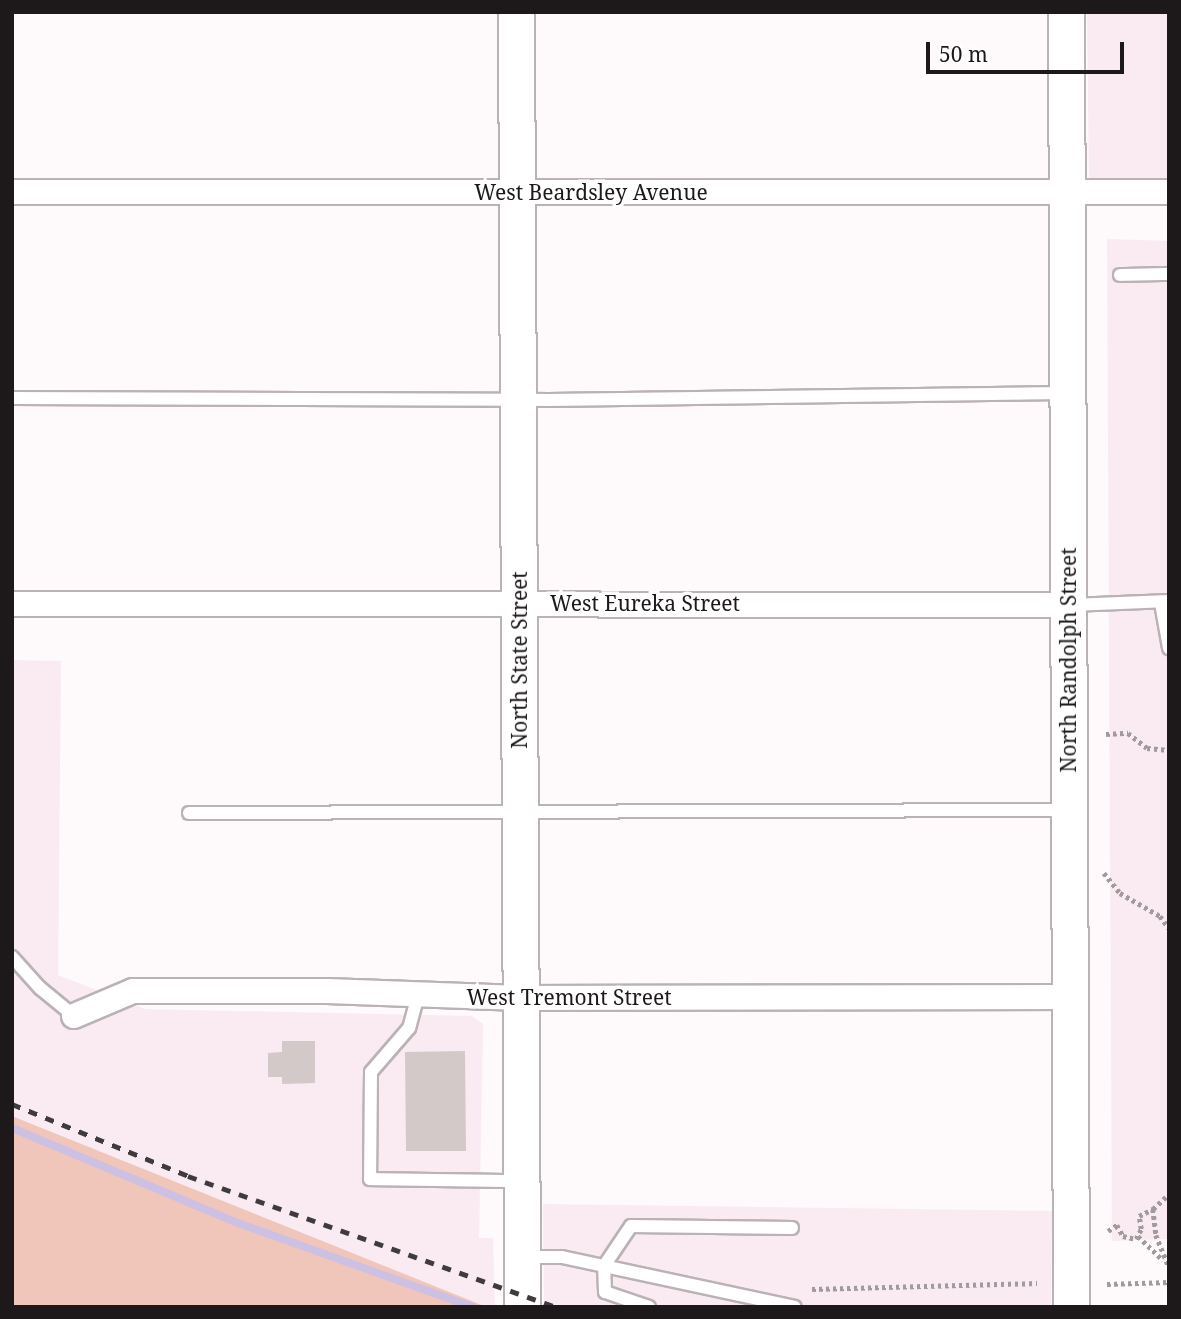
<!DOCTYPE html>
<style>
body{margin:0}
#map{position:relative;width:1181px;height:1319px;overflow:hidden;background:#fef9fb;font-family:"Noto Serif",serif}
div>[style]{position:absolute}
.built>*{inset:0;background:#f9ebf1}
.green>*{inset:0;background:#f0c6ba}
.stream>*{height:8px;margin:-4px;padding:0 4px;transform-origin:4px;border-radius:4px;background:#cec0e3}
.building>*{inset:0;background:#d3c9c9}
.path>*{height:4.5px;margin-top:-2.25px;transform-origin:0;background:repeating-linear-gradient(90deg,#a09b9d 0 3.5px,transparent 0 7px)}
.roads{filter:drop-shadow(2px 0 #bbb2b6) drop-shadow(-2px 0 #bbb2b6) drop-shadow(0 2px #bbb2b6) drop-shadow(0 -2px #bbb2b6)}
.service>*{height:12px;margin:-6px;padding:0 6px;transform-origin:6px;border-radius:6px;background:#fff}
.minor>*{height:24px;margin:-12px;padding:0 12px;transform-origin:12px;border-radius:12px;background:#fff}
.secondary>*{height:35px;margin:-17.5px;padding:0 17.5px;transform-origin:17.5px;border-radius:17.5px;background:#fff}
.rail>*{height:5px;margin-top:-2.5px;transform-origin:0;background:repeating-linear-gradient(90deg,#3f3b3d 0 9px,transparent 0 18px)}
span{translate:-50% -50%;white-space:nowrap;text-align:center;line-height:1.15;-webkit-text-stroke:7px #fff;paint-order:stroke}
.street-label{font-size:21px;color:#1d191b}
.frame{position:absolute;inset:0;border:14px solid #1d191b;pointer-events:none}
.scale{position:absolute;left:926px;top:42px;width:198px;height:32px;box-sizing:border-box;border:4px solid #1d191b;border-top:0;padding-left:9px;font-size:21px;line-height:24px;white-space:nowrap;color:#1d191b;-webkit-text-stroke:5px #fff;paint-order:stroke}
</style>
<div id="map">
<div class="built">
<i style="clip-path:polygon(1087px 12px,1169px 12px,1169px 181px,1089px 181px)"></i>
<i style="clip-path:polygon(1107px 239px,1169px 241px,1169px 1239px,1112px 1241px)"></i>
<i style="clip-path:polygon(12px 660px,61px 661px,58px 975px,145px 1009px,472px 1016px,483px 1024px,479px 1238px,493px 1238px,495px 1307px,484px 1307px,12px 1116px)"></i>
<i style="clip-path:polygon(543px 1204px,1052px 1211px,1051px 1307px,544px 1307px)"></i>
</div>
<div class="green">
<i style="clip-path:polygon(12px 1116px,484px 1306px,484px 1307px,12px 1307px)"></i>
</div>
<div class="stream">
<i style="left:12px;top:1128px;width:245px;rotate:22.8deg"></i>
<i style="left:238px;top:1223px;width:250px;rotate:19.7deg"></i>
</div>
<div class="building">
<i style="clip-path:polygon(282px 1041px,315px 1041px,315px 1083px,282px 1084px,282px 1077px,268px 1077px,268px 1053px,282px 1052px)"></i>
<i style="clip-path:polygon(465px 1051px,466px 1151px,406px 1151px,405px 1052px)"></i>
</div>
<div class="path">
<i style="left:1106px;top:734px;width:22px;rotate:-3deg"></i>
<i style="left:1128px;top:733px;width:24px;rotate:38deg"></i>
<i style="left:1147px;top:748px;width:22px;rotate:5deg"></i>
<i style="left:1104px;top:873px;width:26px;rotate:51deg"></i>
<i style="left:1120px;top:893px;width:46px;rotate:29.9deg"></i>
<i style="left:1160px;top:916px;width:15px;rotate:53deg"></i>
<i style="left:1153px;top:1209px;width:26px;rotate:83deg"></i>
<i style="left:1156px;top:1235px;width:32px;rotate:68deg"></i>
<i style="left:1108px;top:1231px;width:11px;rotate:-34deg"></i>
<i style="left:1117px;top:1225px;width:13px;rotate:61deg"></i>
<i style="left:1123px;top:1236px;width:13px;rotate:13deg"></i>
<i style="left:1136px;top:1239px;width:11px;rotate:-63deg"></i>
<i style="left:1141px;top:1229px;width:13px;rotate:-99deg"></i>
<i style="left:1139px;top:1216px;width:16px;rotate:-27deg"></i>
<i style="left:1153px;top:1209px;width:22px;rotate:-43deg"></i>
<i style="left:1138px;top:1236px;width:35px;rotate:44deg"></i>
<i style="left:1107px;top:1284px;width:62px;rotate:-1.8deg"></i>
<i style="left:812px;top:1289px;width:225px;rotate:-1.5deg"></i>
</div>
<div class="roads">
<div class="service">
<i style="left:1120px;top:275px;width:49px;rotate:-1.2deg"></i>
<i style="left:12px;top:398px;width:537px;rotate:0.21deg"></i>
<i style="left:549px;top:400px;width:516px;rotate:-0.78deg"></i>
<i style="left:1161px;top:603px;width:46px;rotate:79.9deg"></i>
<i style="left:1071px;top:605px;width:98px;rotate:-2.3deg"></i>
<i style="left:189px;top:813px;width:879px;rotate:-0.2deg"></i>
<i style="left:12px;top:957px;width:42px;rotate:47.9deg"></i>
<i style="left:40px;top:988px;width:44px;rotate:39.5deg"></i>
<i style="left:418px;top:995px;width:34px;rotate:105deg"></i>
<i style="left:409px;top:1028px;width:58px;rotate:130.8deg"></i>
<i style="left:371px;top:1072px;width:107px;rotate:90.5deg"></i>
<i style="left:370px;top:1179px;width:148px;rotate:0.8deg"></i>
<i style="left:522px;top:1257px;width:40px"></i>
<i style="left:562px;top:1257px;width:238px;rotate:12.1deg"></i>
<i style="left:649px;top:1307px;width:46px;rotate:-161.2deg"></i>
<i style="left:605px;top:1292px;width:26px;rotate:-92deg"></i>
<i style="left:604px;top:1266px;width:48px;rotate:-56deg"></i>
<i style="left:631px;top:1226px;width:161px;rotate:0.7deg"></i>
</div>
<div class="minor">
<i style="left:12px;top:192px;width:1157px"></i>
<i style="left:12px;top:604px;width:1056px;rotate:0.05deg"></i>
<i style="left:74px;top:1016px;width:64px;rotate:-23deg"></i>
<i style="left:133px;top:991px;width:194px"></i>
<i style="left:327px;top:991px;width:194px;rotate:2.1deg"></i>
<i style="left:521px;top:998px;width:549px;rotate:-0.1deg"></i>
</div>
<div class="secondary">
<i style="left:516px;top:12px;width:1295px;rotate:89.73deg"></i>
<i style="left:1066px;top:12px;width:1295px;rotate:89.78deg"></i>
</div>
</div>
<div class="rail">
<i style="left:12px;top:1104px;width:190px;rotate:22.2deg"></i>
<i style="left:188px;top:1176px;width:391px;rotate:19.6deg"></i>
</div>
<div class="street-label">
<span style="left:591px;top:192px">West Beardsley Avenue</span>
<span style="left:645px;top:603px">West Eureka Street</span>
<span style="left:519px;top:660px;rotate:-90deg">North State Street</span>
<span style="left:1068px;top:660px;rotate:-90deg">North Randolph Street</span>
<span style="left:569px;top:997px">West Tremont Street</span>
</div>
<div class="frame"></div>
<div class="scale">50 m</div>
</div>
